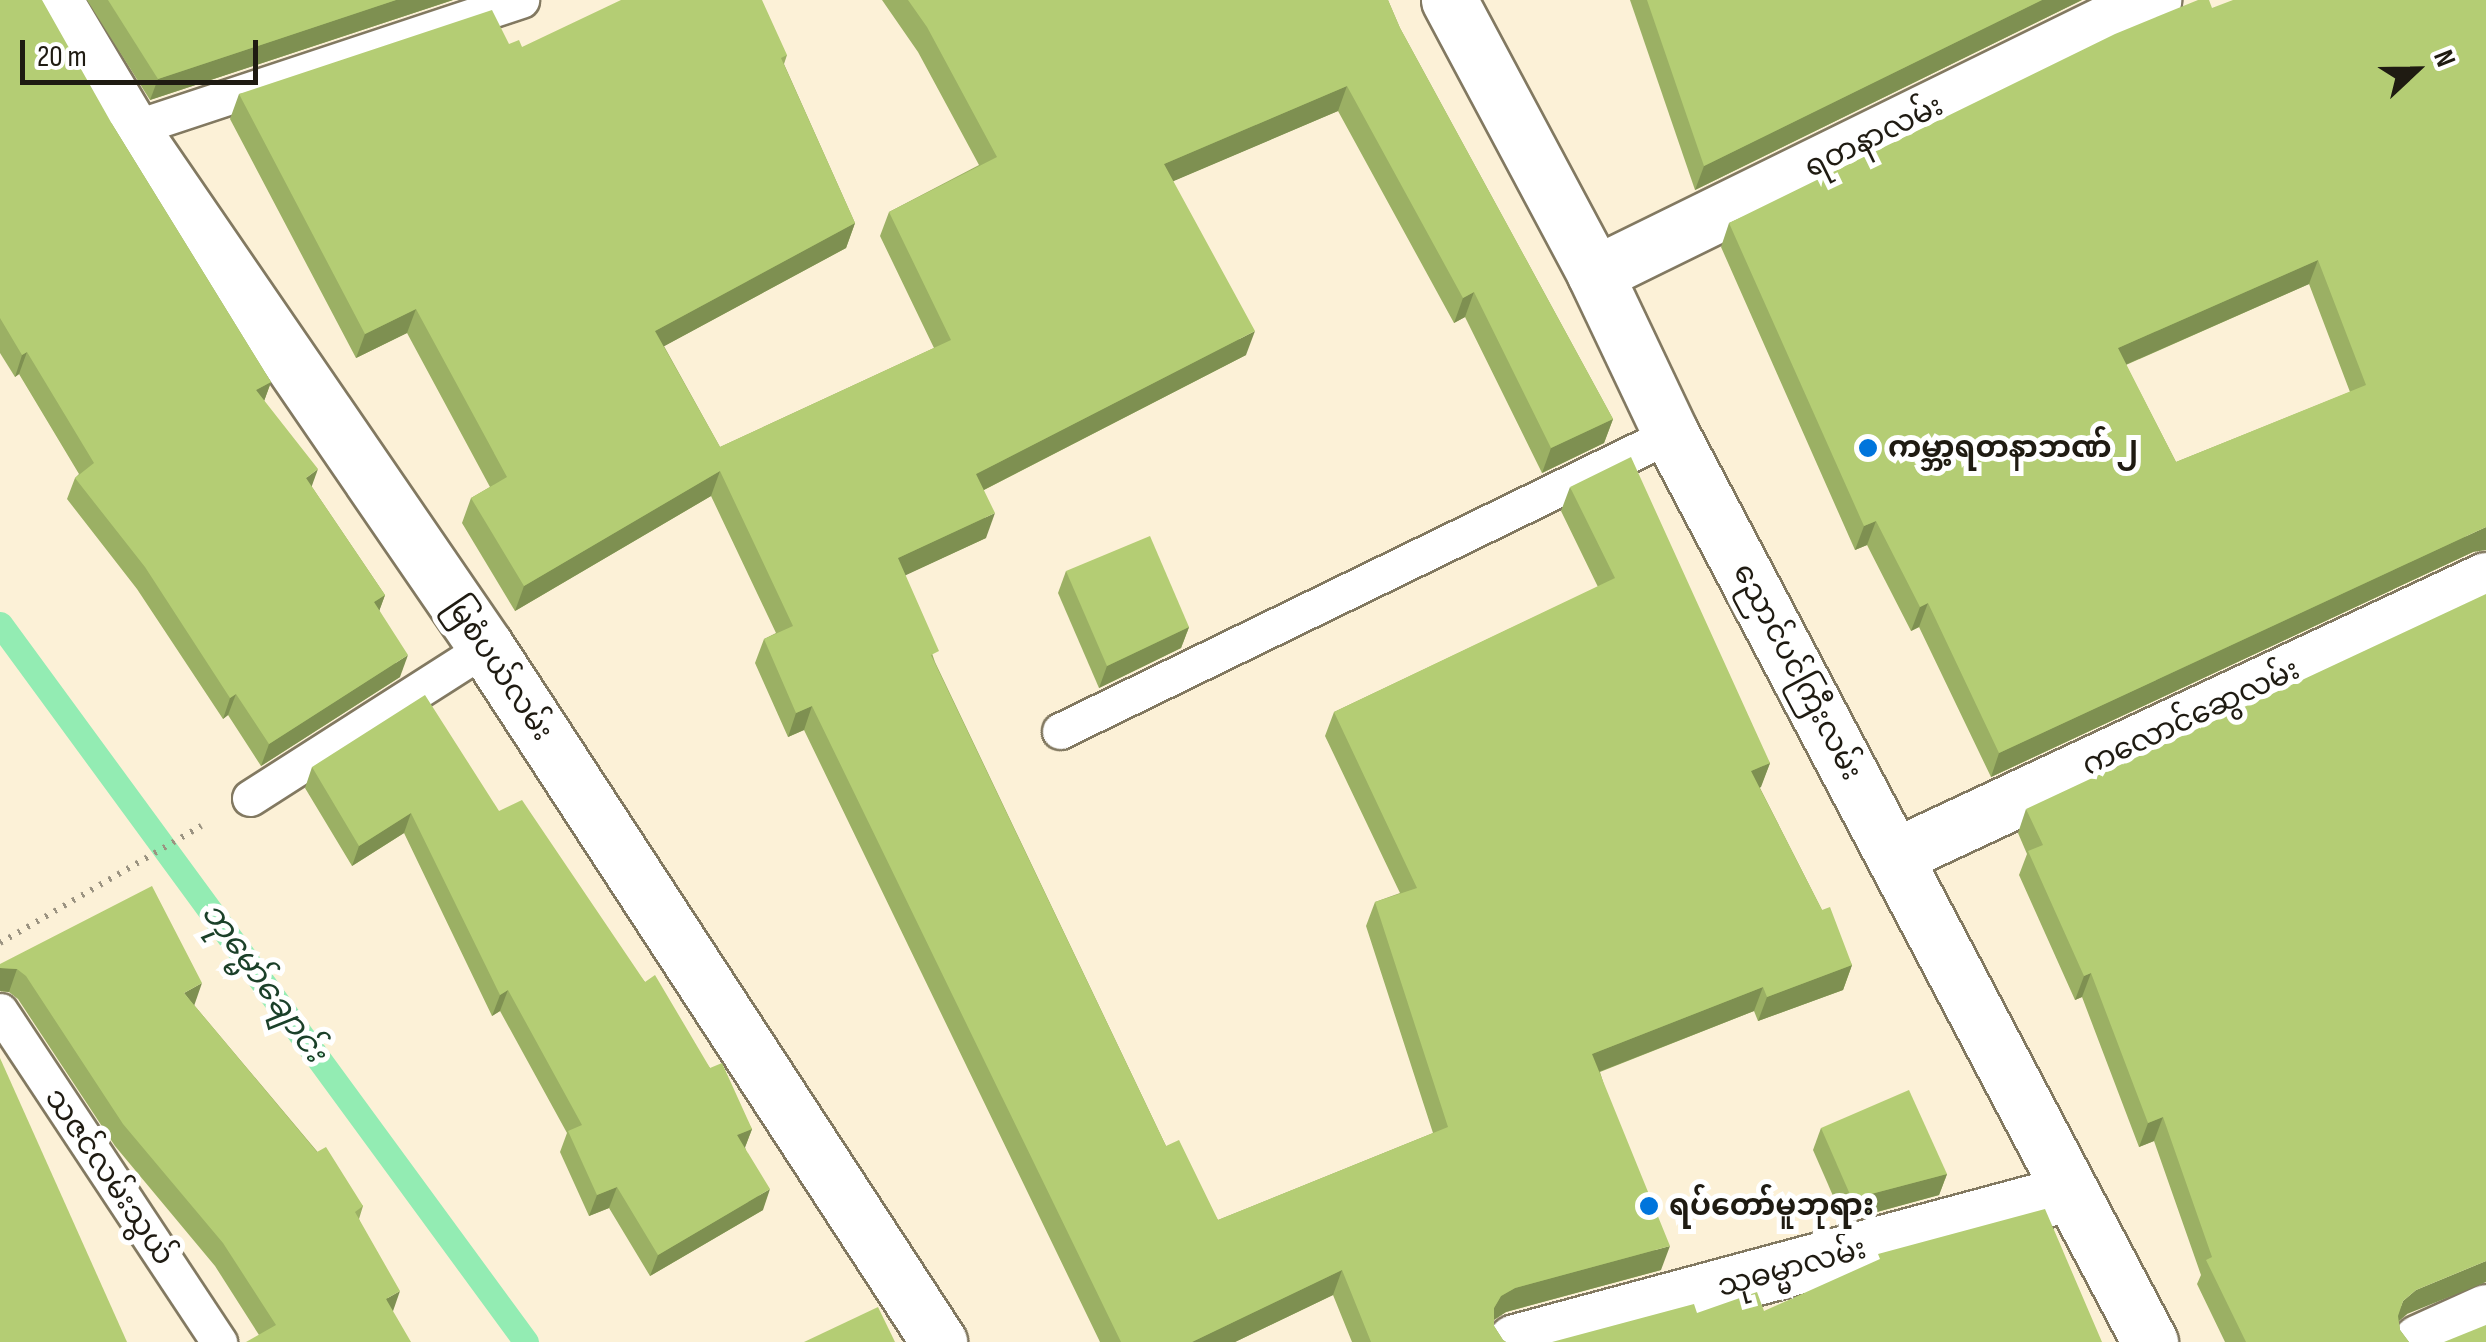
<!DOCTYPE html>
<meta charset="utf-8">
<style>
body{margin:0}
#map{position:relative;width:2486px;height:1342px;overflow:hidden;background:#fcf1d7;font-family:"Sofia Sans Condensed","Noto Sans Myanmar",sans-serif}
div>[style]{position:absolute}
.stream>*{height:25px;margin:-12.5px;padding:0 12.5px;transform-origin:12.5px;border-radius:12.5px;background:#93ecb3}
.path>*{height:6px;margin-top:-3px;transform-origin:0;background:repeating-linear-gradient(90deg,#9b9381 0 2.5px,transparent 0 10.5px)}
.roads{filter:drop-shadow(2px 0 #827961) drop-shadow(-2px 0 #827961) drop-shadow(0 2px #827961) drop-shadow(0 -2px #827961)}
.lane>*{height:35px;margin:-17.5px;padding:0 17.5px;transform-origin:17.5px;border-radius:17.5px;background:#fff}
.street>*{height:55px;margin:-27.5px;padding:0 27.5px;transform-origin:27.5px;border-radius:27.5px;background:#fff}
.secondary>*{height:55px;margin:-27.5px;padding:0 27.5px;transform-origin:27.5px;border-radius:27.5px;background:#fff}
.wall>*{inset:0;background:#9bb064}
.shaded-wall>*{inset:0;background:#7e9051}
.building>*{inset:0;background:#b4cd74}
.dots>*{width:28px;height:28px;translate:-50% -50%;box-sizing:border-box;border:5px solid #fff;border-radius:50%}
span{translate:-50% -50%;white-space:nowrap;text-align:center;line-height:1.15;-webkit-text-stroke:10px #fff;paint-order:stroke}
.street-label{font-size:30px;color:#1f1b12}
.poi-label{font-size:30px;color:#1f1b12;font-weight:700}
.left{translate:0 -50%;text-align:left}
.water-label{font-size:32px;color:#1b4029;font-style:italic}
.north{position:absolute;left:2366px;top:20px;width:100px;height:100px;-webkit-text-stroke:8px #fff;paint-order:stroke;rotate:68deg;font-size:28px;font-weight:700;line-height:40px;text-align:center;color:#1f1b12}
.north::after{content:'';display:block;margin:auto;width:35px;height:45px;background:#1f1b12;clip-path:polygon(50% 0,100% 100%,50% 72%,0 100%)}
.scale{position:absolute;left:20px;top:40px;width:238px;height:45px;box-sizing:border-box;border:5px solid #1f1b12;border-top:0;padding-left:12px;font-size:30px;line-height:35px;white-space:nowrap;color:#1f1b12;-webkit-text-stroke:8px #fff;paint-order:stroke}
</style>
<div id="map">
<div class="stream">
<i style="left:0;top:624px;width:890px;rotate:53.77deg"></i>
</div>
<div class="path">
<i style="left:0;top:943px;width:233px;rotate:-30.2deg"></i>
</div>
<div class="roads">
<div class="lane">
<i style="left:131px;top:129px;width:411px;rotate:-18.3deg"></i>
<i style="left:1060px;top:731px;width:679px;rotate:-25.92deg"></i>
<i style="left:250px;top:798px;width:280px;rotate:-32.6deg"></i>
<i style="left:0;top:1011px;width:397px;rotate:56.5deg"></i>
</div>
<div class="street">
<i style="left:54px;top:0;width:150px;rotate:59.2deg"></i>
<i style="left:131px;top:129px;width:628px;rotate:55.58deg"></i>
<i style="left:486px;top:647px;width:830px;rotate:56.9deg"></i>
<i style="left:1595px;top:274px;width:622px;rotate:-26.15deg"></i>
<i style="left:1895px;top:856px;width:652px;rotate:-25.03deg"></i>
<i style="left:1515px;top:1342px;width:573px;rotate:-15.08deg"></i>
<i style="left:2420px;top:1342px;width:72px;rotate:-24.4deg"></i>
</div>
<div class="secondary">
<i style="left:1449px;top:0;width:310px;rotate:61.9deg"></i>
<i style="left:1595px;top:274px;width:177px;rotate:64.6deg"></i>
<i style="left:1671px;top:434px;width:1027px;rotate:62.19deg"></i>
</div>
</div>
<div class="wall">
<i style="clip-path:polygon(0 0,112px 124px,271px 382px,264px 401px,312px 487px,385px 595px,379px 611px,400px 677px,261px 766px,228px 715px,223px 719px,137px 589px,67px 499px,75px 478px,79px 474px,19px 374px,15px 377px,0 353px)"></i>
<i style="clip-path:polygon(87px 0,453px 0,150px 100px)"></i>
<i style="clip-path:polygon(882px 0,1388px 0,1400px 28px,1613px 419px,1604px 443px,1542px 473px,1465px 317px,1454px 323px,1338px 111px,1173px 181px,1246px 355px,984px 490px,986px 538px,905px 575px,935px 662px,1166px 1146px,1218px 1220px,1433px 1133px,1366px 926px,1375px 902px,1400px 893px,1325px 736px,1334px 712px,1598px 587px,1561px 511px,1570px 487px,1770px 763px,1760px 788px,1822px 910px,1852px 965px,1843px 990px,1758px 1021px,1754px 1011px,1600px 1072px,1661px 1270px,1506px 1312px,1494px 1320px,1494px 1326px,1503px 1340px,1506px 1342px,1352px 1342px,1333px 1295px,1235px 1342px,1100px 1342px,804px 730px,788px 737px,755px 663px,764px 639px,776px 633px,711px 496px,515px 611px,462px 523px,471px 498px,490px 487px,407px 333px,356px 358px,230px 119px,239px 94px,509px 44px,522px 47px,787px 55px,784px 64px,855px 223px,846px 248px,664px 346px,720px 447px,934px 348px,880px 236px,889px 212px,979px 165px,918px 52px)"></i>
<i style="clip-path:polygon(1630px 0,2082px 0,1695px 190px)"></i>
<i style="clip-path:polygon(evenodd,2212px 8px,2473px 552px,1991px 777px,1919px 627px,1911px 631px,1867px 545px,1855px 550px,1721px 247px,1729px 223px,2212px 8px,2309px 284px,2350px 392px,2176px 462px,2126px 365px,2309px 284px)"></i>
<i style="clip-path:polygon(1066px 571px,1189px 627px,1181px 648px,1099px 688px,1058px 593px)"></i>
<i style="clip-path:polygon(312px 767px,499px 811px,645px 982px,710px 1068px,752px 1129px,745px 1147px,763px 1210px,650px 1276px,609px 1208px,589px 1216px,560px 1152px,567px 1133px,500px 1011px,492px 1016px,404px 833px,352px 866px,305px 788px)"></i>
<i style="clip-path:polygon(2026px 809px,2407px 1314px,2399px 1321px,2400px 1330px,2409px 1342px,2225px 1342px,2197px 1284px,2201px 1275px,2154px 1141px,2139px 1147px,2082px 997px,2075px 1000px,2019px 875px,2027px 854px,2018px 833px)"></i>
<i style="clip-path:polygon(0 964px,194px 1005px,363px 1206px,359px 1219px,393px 1311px,259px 1335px,215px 1266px,115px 1146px,18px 999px,9px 992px,0 991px)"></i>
<i style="clip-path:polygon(1821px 1128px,1947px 1174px,1939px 1195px,1844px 1221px,1813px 1150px)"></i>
</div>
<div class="shaded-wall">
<i style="clip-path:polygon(396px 0,453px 0,150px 100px,158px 79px)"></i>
<i style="clip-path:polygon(2042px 0,2082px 0,1695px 190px,1704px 166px)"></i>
<i style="clip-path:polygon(1347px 86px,1338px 111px,1155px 189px,1164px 164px)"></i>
<i style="clip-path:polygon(855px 223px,846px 248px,646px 356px,655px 331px)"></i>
<i style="clip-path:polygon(2318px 260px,2309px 284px,2109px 372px,2118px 348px)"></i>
<i style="clip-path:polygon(1474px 292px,1465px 317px,1454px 323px,1463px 298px)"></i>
<i style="clip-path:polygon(416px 309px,407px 333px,356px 358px,365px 334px)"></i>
<i style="clip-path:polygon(1255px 331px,1246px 355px,968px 498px,976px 474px)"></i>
<i style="clip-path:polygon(27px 352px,19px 374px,15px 377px,22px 355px)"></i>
<i style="clip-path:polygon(271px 382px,263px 404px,256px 390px)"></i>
<i style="clip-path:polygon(1613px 419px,1604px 443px,1542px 473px,1551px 448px)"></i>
<i style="clip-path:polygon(318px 469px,310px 491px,306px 478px)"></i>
<i style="clip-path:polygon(720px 471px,711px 496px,515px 611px,524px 586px)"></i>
<i style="clip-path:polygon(995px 513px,986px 538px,889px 583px,898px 558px)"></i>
<i style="clip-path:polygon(1876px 521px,1867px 545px,1855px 550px,1864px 526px)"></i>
<i style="clip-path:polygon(2486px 527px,2486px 550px,2473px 552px,1991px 777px,1999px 753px)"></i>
<i style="clip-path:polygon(385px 595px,377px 617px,374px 602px)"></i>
<i style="clip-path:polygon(1928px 603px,1919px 627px,1911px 631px,1920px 607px)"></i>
<i style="clip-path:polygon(1189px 627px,1181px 648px,1099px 688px,1107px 666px)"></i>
<i style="clip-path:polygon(408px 655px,400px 677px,261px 766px,269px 744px)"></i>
<i style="clip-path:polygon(236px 694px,228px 715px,223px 719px,230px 698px)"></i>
<i style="clip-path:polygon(812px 706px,804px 730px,788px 737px,796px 713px)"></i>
<i style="clip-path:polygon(1770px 763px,1761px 787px,1742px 795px,1751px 771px)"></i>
<i style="clip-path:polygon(411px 813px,404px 833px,352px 866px,359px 846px)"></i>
<i style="clip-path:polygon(1852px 965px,1843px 990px,1758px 1021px,1767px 997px)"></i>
<i style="clip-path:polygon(0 968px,17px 969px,9px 992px,0 991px)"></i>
<i style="clip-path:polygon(2091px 973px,2082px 997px,2075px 1000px,2084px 976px)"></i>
<i style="clip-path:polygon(202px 983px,194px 1006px,184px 993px)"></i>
<i style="clip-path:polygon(1763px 987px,1754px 1011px,1583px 1078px,1592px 1054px)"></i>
<i style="clip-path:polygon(508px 990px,500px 1011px,492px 1016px,500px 995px)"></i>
<i style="clip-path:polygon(2163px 1117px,2154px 1141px,2139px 1147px,2148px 1123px)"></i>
<i style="clip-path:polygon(752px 1129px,744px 1150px,737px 1135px)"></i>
<i style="clip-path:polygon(1947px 1174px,1939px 1195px,1844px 1221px,1852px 1199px)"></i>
<i style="clip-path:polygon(617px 1187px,609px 1208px,589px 1216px,597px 1195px)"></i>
<i style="clip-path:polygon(770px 1189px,763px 1210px,650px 1276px,658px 1255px)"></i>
<i style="clip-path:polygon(1670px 1246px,1661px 1270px,1506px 1312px,1492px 1321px,1494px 1308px,1501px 1296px,1515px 1288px)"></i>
<i style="clip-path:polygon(2486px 1261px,2486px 1282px,2407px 1314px,2394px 1325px,2403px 1301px,2416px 1290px)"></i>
<i style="clip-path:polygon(1342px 1270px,1333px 1295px,1235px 1342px,1192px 1342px)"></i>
<i style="clip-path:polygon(400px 1291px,392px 1314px,386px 1299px)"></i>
</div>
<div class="building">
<i style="clip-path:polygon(0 0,42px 0,112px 124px,271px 382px,256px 390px,318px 469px,306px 478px,385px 595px,374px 602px,408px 655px,269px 744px,236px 694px,230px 698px,145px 567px,75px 478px,94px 463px,27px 352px,22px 355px,0 318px)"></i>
<i style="clip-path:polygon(108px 0,396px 0,158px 79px)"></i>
<i style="clip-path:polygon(621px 0,762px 0,787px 55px,781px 58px,855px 223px,655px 331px,720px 447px,951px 340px,889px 212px,997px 157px,927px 27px,908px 0,1388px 0,1400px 28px,1613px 419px,1551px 448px,1474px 292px,1463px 298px,1347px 86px,1164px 164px,1255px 331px,976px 474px,995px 513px,898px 558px,939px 651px,931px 655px,1166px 1146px,1179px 1140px,1218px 1220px,1448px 1127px,1375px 902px,1417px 888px,1334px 712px,1615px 578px,1570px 487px,1631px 457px,1770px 763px,1751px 771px,1822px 910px,1830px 907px,1852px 965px,1767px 997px,1763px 987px,1592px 1054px,1670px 1246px,1515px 1288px,1501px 1296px,1494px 1308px,1494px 1326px,1503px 1340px,1506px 1342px,1371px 1342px,1342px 1270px,1192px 1342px,1121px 1342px,812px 706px,796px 713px,764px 639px,793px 626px,720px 471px,524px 586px,471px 498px,507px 477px,416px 309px,365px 334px,239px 94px,492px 10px,509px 44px,519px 40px,522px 47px)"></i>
<i style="clip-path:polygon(1647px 0,2042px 0,1704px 166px)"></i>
<i style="clip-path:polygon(evenodd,2198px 0,2209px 0,2212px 8px,2233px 0,2486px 0,2486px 527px,1999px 753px,1928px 603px,1920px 607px,1876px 521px,1864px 526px,1729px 223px,2115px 34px,2198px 0,2318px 260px,2366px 385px,2176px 462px,2118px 348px,2318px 260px)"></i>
<i style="clip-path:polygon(1150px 536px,1189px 627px,1107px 666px,1066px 571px)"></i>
<i style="clip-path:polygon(2486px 594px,2486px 1261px,2416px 1290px,2403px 1301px,2398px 1316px,2400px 1330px,2409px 1342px,2246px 1342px,2206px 1260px,2212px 1257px,2163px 1117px,2148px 1123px,2091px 973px,2084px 976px,2028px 851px,2043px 845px,2026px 809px)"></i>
<i style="clip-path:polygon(425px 695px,499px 811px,522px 800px,645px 982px,655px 975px,710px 1068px,722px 1063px,752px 1129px,737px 1135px,770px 1189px,658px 1255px,617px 1187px,597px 1195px,568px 1131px,582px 1125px,508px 990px,500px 995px,411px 813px,359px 846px,312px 767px)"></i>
<i style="clip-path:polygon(152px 886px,202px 983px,184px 993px,317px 1152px,326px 1147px,363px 1206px,355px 1212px,400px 1291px,386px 1299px,411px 1342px,246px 1342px,276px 1325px,223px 1243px,123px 1124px,26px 976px,17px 969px,0 968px,0 964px)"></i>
<i style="clip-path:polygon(0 1058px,127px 1342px,0 1342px)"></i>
<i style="clip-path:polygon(1909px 1090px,1947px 1174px,1852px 1199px,1821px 1128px)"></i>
<i style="clip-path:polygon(2045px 1209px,2102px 1342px,1552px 1342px,1694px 1304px,1697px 1313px,1757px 1292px,1764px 1311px,1880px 1259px,1878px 1254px)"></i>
<i style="clip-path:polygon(878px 1307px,895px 1342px,804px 1342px)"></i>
<i style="clip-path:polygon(2486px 1325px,2486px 1342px,2444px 1342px)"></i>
</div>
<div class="dots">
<i style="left:1868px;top:448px;background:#0075dc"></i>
<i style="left:1649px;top:1206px;background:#0075dc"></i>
</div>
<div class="street-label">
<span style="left:1874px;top:137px;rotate:-26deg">ရတနာလမ်း</span>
<span style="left:499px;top:669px;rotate:56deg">မြစံပယ်လမ်း</span>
<span style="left:1797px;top:672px;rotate:62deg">ညောင်ပင်ကြီးလမ်း</span>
<span style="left:2191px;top:718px;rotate:-25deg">ကလောင်ဆွေလမ်း</span>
<span style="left:109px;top:1177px;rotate:56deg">သဇင်လမ်းသွယ်</span>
<span style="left:1792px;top:1268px;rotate:-15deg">သုဓမ္မာလမ်း</span>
</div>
<div class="poi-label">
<span class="left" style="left:1888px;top:448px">ကမ္ဘာ့ရတနာဘဏ် ၂</span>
<span class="left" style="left:1669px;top:1206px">ရပ်တော်မူဘုရား</span>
</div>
<div class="water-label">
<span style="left:263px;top:983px;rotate:54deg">ဘုမ္မော်ချောင်း</span>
</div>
<div class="north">N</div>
<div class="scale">20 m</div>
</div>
